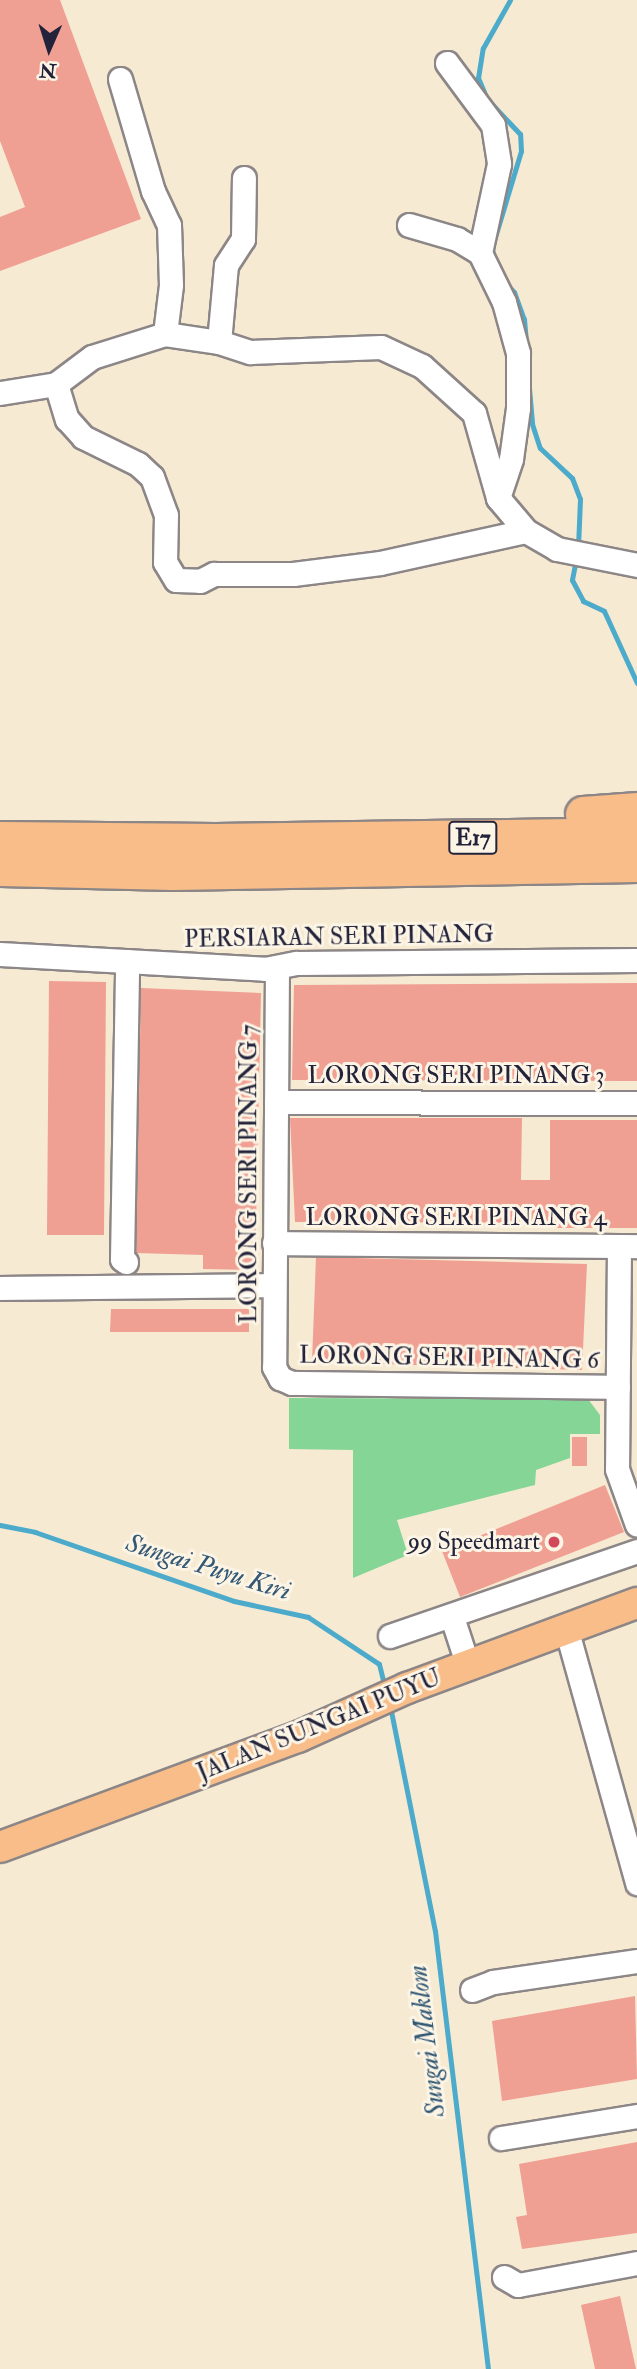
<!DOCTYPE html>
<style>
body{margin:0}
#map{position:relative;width:637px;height:2369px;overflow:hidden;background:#f7ead3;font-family:"IM FELL Double Pica",serif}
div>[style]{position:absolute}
.green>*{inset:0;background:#85d696}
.stream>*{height:5px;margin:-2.5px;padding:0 2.5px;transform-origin:2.5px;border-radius:2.5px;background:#4caacb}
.building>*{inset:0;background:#f09f93}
.roads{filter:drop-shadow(2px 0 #8c8687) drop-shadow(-2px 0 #8c8687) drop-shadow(0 2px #8c8687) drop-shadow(0 -2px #8c8687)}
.minor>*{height:23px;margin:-11.5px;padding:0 11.5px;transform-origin:11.5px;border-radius:11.5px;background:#fff}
.major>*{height:30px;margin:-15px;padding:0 15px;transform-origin:15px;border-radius:15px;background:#f8bd89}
.highway>*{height:35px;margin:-17.5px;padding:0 17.5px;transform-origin:17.5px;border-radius:17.5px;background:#f8bd89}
.dots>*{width:19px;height:19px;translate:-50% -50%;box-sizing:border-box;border:4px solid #fcf5e5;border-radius:50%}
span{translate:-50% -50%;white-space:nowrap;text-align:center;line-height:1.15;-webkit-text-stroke:6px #fcf5e5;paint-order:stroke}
.shield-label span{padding:2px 5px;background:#fcf5e5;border:2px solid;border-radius:5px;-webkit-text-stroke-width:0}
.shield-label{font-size:23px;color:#22223b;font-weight:700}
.street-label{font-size:24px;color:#22223b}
.poi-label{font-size:24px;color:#22223b}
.right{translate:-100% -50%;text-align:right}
.water-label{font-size:26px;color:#335875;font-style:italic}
.north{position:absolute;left:14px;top:14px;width:70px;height:70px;-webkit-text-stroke:5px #fcf5e5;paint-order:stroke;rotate:183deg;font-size:19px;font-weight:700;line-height:28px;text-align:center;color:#22223b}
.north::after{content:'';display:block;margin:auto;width:24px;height:32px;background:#22223b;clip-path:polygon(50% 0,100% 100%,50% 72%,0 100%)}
</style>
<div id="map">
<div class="green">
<i style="clip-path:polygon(289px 1398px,588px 1399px,600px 1415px,600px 1434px,570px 1434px,570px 1458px,536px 1470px,535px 1485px,397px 1520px,408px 1555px,353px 1578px,353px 1450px,289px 1449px)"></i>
</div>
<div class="stream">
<i style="left:493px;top:258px;width:11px;rotate:-95deg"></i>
<i style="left:492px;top:247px;width:100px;rotate:-73.2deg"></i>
<i style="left:521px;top:151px;width:17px;rotate:-93deg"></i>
<i style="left:520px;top:134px;width:48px;rotate:-133.3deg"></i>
<i style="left:487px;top:99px;width:23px;rotate:-113deg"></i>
<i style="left:478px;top:78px;width:30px;rotate:-81deg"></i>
<i style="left:483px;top:48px;width:55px;rotate:-60.6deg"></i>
<i style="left:504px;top:281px;width:15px;rotate:48deg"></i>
<i style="left:514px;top:292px;width:29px;rotate:70deg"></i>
<i style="left:524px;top:319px;width:24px;rotate:85deg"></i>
<i style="left:529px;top:388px;width:36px;rotate:85deg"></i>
<i style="left:532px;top:424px;width:25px;rotate:72deg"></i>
<i style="left:540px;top:448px;width:44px;rotate:43.2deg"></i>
<i style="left:572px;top:478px;width:22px;rotate:69deg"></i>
<i style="left:580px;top:499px;width:47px;rotate:92.4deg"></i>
<i style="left:576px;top:559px;width:21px;rotate:101deg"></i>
<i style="left:572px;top:580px;width:24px;rotate:62deg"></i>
<i style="left:583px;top:601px;width:23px;rotate:25deg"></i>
<i style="left:604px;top:611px;width:79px;rotate:65.4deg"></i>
<i style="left:0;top:1525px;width:36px;rotate:11deg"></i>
<i style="left:35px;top:1532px;width:211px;rotate:19.1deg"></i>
<i style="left:234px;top:1601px;width:76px;rotate:12.2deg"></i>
<i style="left:308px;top:1617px;width:85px;rotate:33.5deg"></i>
<i style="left:379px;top:1664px;width:16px;rotate:76deg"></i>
<i style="left:391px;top:1711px;width:224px;rotate:78.7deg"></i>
<i style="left:435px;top:1931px;width:441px;rotate:83.1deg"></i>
</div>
<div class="building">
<i style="clip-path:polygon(0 0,60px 0,141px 219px,0 271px,0 217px,25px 207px,0 141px)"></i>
<i style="clip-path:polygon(49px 981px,106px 982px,104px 1235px,47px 1235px)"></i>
<i style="clip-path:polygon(637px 983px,637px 1081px,292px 1080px,294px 985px)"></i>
<i style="clip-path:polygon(141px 988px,261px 993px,255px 1270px,203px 1269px,203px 1255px,136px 1253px)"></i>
<i style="clip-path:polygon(290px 1118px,522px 1118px,521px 1180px,550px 1180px,550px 1120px,637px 1120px,637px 1228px,549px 1228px,549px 1223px,295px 1222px)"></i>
<i style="clip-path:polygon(316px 1257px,587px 1264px,582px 1370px,312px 1362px)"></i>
<i style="clip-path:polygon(111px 1309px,249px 1309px,249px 1332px,110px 1332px)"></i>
<i style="clip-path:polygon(572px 1437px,587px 1437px,587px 1466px,572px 1466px)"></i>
<i style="clip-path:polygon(605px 1485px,624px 1532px,460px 1597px,442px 1551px)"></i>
<i style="clip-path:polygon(635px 1996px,637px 2079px,502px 2101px,492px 2021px)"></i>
<i style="clip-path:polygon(637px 2142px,637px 2233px,522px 2249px,516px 2217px,527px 2215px,519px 2164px)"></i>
<i style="clip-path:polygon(620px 2296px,636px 2369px,595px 2369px,581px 2305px)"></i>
</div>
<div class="roads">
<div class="minor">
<i style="left:447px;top:63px;width:77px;rotate:53.4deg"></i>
<i style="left:493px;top:125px;width:39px;rotate:81deg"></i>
<i style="left:499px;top:164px;width:91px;rotate:102.1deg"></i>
<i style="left:120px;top:79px;width:117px;rotate:73.6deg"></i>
<i style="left:153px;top:191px;width:38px;rotate:65deg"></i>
<i style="left:169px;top:225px;width:60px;rotate:88.1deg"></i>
<i style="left:171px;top:285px;width:49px;rotate:97deg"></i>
<i style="left:409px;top:225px;width:50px;rotate:16.3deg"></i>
<i style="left:457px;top:239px;width:27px;rotate:31deg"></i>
<i style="left:480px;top:253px;width:55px;rotate:63.9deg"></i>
<i style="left:504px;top:302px;width:53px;rotate:74.6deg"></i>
<i style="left:518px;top:353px;width:55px;rotate:90deg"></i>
<i style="left:518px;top:408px;width:51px;rotate:97.8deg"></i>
<i style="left:511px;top:459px;width:41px;rotate:108.4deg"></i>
<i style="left:219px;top:342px;width:77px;rotate:-84.8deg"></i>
<i style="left:226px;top:265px;width:31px;rotate:-57deg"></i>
<i style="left:243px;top:239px;width:61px;rotate:-89.1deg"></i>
<i style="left:56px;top:384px;width:37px;rotate:73deg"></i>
<i style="left:67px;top:419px;width:24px;rotate:48deg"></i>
<i style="left:83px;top:437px;width:61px;rotate:26.1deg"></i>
<i style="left:138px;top:464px;width:19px;rotate:43deg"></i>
<i style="left:152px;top:477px;width:40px;rotate:69.8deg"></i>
<i style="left:166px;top:515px;width:47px;rotate:91.2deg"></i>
<i style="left:165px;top:562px;width:21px;rotate:59deg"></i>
<i style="left:176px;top:580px;width:24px;rotate:2deg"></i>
<i style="left:200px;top:581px;width:16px;rotate:-27deg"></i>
<i style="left:214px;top:574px;width:79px"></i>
<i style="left:293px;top:574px;width:88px;rotate:-7.2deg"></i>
<i style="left:380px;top:563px;width:149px;rotate:-12.4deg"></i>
<i style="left:0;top:393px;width:57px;rotate:-9.1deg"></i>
<i style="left:56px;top:384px;width:45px;rotate:-36.9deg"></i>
<i style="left:92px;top:357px;width:77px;rotate:-17.5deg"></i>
<i style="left:165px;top:334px;width:55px;rotate:8.4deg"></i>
<i style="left:219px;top:342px;width:33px;rotate:18deg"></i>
<i style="left:250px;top:352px;width:131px;rotate:-2.2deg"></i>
<i style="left:381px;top:347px;width:45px;rotate:24.9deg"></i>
<i style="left:422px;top:366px;width:70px;rotate:42.1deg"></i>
<i style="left:474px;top:413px;width:88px;rotate:74.2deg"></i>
<i style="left:498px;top:498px;width:43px;rotate:49.7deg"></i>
<i style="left:526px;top:531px;width:36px;rotate:30deg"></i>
<i style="left:557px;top:549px;width:82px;rotate:11.3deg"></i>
<i style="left:0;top:954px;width:265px;rotate:3.2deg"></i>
<i style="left:265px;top:969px;width:32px;rotate:-11deg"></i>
<i style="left:296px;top:963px;width:341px;rotate:-0.5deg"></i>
<i style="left:277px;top:968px;width:399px;rotate:90.4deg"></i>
<i style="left:274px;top:1367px;width:13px;rotate:61deg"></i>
<i style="left:280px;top:1378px;width:13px;rotate:23deg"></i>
<i style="left:292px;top:1383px;width:326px;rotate:0.7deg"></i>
<i style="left:276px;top:1102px;width:361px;rotate:0.2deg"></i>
<i style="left:274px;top:1243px;width:363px;rotate:0.5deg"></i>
<i style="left:619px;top:1246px;width:223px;rotate:90.5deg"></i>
<i style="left:617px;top:1469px;width:59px;rotate:70.3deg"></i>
<i style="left:126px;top:1262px;width:5px;rotate:-143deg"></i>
<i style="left:122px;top:1259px;width:298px;rotate:-89deg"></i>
<i style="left:0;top:1288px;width:274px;rotate:-0.6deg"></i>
<i style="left:452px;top:1617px;width:52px;rotate:71.9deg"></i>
<i style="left:566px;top:1628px;width:265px;rotate:74.4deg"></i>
<i style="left:390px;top:1636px;width:261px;rotate:-19deg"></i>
<i style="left:472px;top:1990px;width:22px;rotate:-21deg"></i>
<i style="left:493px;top:1982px;width:146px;rotate:-8.3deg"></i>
<i style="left:501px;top:2138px;width:138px;rotate:-9.2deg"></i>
<i style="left:504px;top:2277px;width:16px;rotate:30deg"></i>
<i style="left:518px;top:2285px;width:121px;rotate:-10.5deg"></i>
</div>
<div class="major">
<i style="left:0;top:1847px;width:318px;rotate:-20.3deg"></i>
<i style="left:298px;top:1737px;width:120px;rotate:-24.2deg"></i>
<i style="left:407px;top:1688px;width:245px;rotate:-20.3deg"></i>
</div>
<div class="highway">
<i style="left:583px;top:814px;width:54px;rotate:-4.2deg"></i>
<i style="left:0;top:839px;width:215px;rotate:0.5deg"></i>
<i style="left:215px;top:841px;width:422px;rotate:-0.8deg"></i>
<i style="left:0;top:868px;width:173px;rotate:1.3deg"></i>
<i style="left:173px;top:872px;width:464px;rotate:-1deg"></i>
</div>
</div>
<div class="dots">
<i style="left:554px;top:1542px;background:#d1495b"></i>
</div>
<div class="shield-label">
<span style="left:473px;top:838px">E17</span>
</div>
<div class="street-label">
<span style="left:339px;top:937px;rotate:-1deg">PERSIARAN SERI PINANG</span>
<span style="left:456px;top:1076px">LORONG SERI PINANG 3</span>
<span style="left:249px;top:1174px;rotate:-90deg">LORONG SERI PINANG 7</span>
<span style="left:456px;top:1218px">LORONG SERI PINANG 4</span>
<span style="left:449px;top:1358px;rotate:1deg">LORONG SERI PINANG 6</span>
<span style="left:319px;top:1725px;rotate:-22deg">JALAN SUNGAI PUYU</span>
</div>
<div class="poi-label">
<span class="right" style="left:540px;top:1542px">99 Speedmart</span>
</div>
<div class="water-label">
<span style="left:208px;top:1568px;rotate:17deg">Sungai Puyu Kiri</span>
<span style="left:428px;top:2041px;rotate:-97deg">Sungai Maklom</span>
</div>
<div class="north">N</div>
</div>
